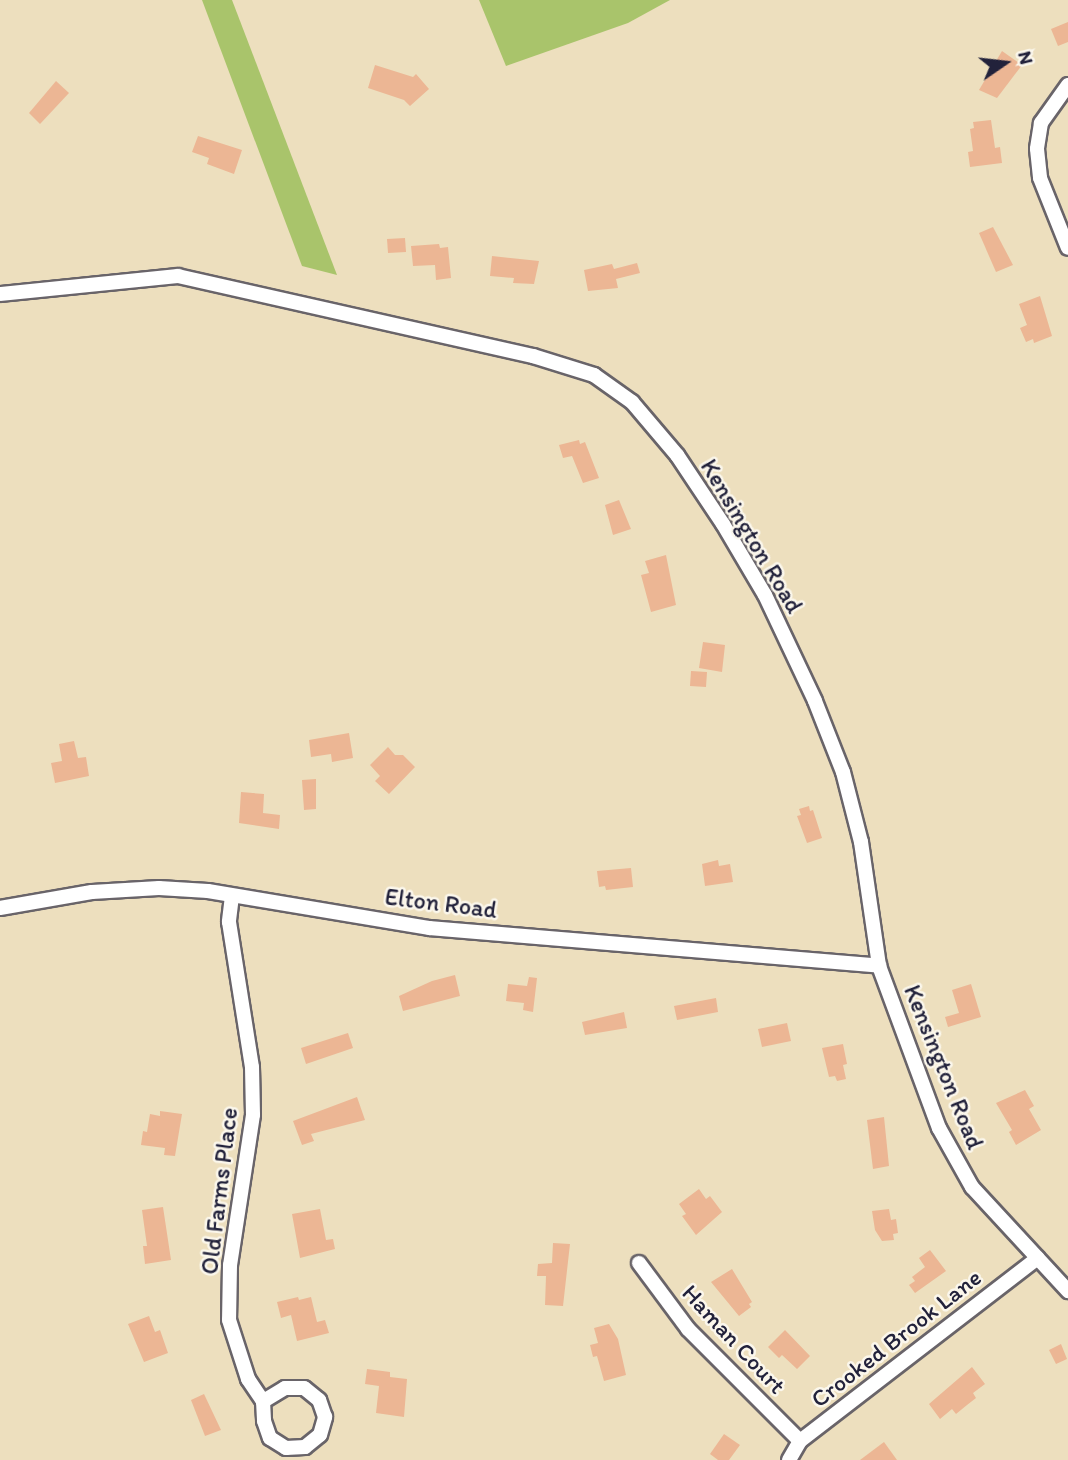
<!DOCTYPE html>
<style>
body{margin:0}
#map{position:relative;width:1068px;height:1460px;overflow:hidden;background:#eddfbe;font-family:Itim,sans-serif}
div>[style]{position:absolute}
.green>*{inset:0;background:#a9c46b}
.building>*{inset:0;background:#ecb694}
.roads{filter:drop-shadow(2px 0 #696469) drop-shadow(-2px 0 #696469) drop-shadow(0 2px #696469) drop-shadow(0 -2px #696469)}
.street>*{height:14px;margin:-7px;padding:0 7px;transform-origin:7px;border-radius:7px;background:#fff}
span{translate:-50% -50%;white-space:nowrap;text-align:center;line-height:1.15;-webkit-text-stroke:5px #fbf7ec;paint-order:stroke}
.street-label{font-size:24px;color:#22223b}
.north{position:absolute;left:970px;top:28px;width:70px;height:70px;-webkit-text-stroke:5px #fbf7ec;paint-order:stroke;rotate:76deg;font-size:19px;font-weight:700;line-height:28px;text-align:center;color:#22223b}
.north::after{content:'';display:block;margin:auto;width:24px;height:32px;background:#22223b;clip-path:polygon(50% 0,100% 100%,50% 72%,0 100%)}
</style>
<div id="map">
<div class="green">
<i style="clip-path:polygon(202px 0,232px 0,337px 275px,302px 266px)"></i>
<i style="clip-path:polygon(479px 0,670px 0,628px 23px,506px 66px)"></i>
</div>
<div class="building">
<i style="clip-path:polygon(1068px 22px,1068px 42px,1058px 46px,1051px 29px)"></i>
<i style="clip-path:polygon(1002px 51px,1022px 65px,997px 98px,979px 90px)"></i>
<i style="clip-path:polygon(375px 65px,413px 77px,416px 74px,429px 89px,410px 106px,404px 100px,368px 88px)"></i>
<i style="clip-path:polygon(56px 81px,69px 93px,40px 124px,29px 113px)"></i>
<i style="clip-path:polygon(991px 120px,995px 148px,1000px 147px,1002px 163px,970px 167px,968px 152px,973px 151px,970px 129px,974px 128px,973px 122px)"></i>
<i style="clip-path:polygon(198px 136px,242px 150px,234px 174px,207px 164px,209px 158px,192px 152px)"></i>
<i style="clip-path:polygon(993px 227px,1013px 265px,996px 272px,979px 233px)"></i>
<i style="clip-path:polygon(405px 238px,406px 252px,388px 253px,387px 239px)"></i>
<i style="clip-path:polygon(439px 244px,440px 248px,448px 247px,451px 278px,436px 280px,435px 265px,413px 266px,411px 246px)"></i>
<i style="clip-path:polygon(492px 256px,539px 261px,534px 284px,513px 283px,514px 278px,490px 276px)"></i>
<i style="clip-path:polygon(637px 263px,640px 273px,616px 279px,618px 288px,588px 291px,584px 270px,612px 264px,614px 269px)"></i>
<i style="clip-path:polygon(1040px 296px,1052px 336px,1034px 343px,1033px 339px,1026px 342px,1020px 328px,1027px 325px,1019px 304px)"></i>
<i style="clip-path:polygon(579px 440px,580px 444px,585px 442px,599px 478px,583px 483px,572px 456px,563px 458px,559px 445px)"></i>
<i style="clip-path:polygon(619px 500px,631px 529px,613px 535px,605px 505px)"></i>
<i style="clip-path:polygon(666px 555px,676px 605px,651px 612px,641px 575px,649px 573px,645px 561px)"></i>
<i style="clip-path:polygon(703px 642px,725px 645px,722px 672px,699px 668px)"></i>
<i style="clip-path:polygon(691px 671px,707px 672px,706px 687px,690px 686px)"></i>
<i style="clip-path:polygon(349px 733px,353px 758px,332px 762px,331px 754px,311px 757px,309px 740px)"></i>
<i style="clip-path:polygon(74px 741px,78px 758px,86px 757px,89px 776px,55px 783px,51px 763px,62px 761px,59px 744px)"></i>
<i style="clip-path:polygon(388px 747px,395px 755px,403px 755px,415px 767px,389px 794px,375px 781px,380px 776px,370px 765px)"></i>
<i style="clip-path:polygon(316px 779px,316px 809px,304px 810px,302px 780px)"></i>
<i style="clip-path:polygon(241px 792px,264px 794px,263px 813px,280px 815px,279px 829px,239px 823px)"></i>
<i style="clip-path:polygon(809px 806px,810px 811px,813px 810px,822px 838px,807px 843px,797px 816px,801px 815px,799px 809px)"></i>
<i style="clip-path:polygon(718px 860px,719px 866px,730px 864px,733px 882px,705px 886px,702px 864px)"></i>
<i style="clip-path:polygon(631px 868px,633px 887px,606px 890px,605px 886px,599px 887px,597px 871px)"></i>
<i style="clip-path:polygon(455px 975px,460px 996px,403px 1011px,399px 996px,432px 981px)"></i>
<i style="clip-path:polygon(529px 977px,537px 978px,533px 1012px,523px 1010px,524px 1003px,506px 1001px,508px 984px,527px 986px)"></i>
<i style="clip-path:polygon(971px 984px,981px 1017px,948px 1027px,945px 1017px,959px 1013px,952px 990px)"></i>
<i style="clip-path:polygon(716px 998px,718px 1012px,677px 1020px,674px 1006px)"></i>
<i style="clip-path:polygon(624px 1012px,627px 1028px,585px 1035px,582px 1022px)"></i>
<i style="clip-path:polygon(787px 1023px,791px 1041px,762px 1047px,758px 1029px)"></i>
<i style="clip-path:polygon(348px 1033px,353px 1048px,306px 1064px,301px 1048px)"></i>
<i style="clip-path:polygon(843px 1044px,847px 1064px,843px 1065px,846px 1079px,837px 1081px,835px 1076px,829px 1077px,822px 1048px)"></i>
<i style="clip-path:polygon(1025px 1090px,1034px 1106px,1029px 1109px,1041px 1130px,1016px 1145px,1009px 1132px,1012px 1130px,996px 1103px)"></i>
<i style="clip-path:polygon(357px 1097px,365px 1120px,311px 1134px,314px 1141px,302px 1145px,293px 1121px)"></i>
<i style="clip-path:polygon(160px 1111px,182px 1114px,175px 1156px,164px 1155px,165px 1148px,141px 1145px,143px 1131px,147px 1132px,150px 1114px,160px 1116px)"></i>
<i style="clip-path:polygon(884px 1117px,889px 1166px,873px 1169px,867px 1120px)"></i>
<i style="clip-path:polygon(699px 1189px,706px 1199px,710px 1196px,722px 1212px,696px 1235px,682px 1216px,686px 1214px,679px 1204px)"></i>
<i style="clip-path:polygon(163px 1207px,171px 1260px,145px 1264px,143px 1246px,147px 1246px,142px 1210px)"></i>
<i style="clip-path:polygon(320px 1209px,326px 1240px,333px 1239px,335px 1249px,300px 1258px,292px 1214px)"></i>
<i style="clip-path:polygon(889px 1209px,891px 1220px,896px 1219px,898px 1233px,893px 1234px,894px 1240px,882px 1241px,875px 1230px,872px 1211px)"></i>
<i style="clip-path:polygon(553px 1243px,570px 1244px,563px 1306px,545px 1305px,546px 1276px,537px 1276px,538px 1264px,552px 1263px)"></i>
<i style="clip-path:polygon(930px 1250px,946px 1271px,915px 1293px,909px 1285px,915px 1281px,912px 1277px,925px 1267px,919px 1258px)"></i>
<i style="clip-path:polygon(732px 1269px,752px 1302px,749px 1304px,751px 1307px,739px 1316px,711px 1282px)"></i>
<i style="clip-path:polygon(298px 1297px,299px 1300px,311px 1297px,317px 1322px,325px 1320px,329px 1333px,297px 1341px,291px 1315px,281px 1318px,277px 1302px)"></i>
<i style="clip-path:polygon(149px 1316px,155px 1332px,160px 1330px,168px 1353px,144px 1362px,128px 1324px)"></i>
<i style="clip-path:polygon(609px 1324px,618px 1339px,626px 1375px,604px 1381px,597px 1356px,593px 1357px,590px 1345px,598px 1343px,594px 1328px)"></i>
<i style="clip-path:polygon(785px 1330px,810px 1356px,797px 1369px,782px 1355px,779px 1358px,768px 1347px)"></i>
<i style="clip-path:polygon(1061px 1344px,1067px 1359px,1056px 1364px,1049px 1350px)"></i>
<i style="clip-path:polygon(972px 1367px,985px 1384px,973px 1393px,976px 1398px,967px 1405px,956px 1414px,952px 1409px,940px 1419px,929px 1404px)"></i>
<i style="clip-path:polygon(367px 1369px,390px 1372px,390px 1377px,407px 1379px,404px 1417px,376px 1413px,379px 1386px,365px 1384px)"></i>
<i style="clip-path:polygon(204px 1394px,221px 1430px,205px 1436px,191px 1400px)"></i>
<i style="clip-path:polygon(724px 1434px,740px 1445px,729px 1460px,718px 1460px,710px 1454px)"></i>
<i style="clip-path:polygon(884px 1442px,897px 1460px,860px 1460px)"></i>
</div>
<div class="roads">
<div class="street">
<i style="left:1068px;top:85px;width:47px;rotate:125.4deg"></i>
<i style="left:1041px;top:123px;width:26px;rotate:99deg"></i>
<i style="left:1037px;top:149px;width:29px;rotate:84deg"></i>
<i style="left:1040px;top:178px;width:75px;rotate:68.2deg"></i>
<i style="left:0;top:294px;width:179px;rotate:-5.8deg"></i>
<i style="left:178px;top:276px;width:364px;rotate:12.7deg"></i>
<i style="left:533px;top:356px;width:64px;rotate:17.3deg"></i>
<i style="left:594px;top:375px;width:47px;rotate:35.4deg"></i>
<i style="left:632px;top:402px;width:70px;rotate:49.7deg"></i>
<i style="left:677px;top:455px;width:83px;rotate:56.3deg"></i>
<i style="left:723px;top:524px;width:82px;rotate:59.4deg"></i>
<i style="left:765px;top:595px;width:117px;rotate:64.7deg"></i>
<i style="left:815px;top:701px;width:76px;rotate:68.5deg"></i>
<i style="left:843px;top:772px;width:72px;rotate:75.6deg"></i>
<i style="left:861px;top:842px;width:125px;rotate:81.7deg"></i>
<i style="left:879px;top:966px;width:173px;rotate:69.7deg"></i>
<i style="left:939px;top:1128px;width:68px;rotate:60.8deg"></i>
<i style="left:972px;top:1187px;width:142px;rotate:47.3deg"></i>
<i style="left:232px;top:896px;width:26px;rotate:97deg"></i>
<i style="left:229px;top:922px;width:147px;rotate:81deg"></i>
<i style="left:252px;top:1067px;width:48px;rotate:88.8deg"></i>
<i style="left:253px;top:1115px;width:152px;rotate:98.7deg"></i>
<i style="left:230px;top:1265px;width:55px;rotate:91deg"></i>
<i style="left:229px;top:1320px;width:62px;rotate:72.1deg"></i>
<i style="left:248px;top:1379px;width:27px;rotate:56deg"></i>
<i style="left:263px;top:1401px;width:20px;rotate:87deg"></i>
<i style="left:264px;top:1421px;width:18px;rotate:71deg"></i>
<i style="left:270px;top:1438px;width:19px;rotate:32deg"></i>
<i style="left:286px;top:1448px;width:19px;rotate:-3deg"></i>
<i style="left:305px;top:1447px;width:19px;rotate:-39deg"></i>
<i style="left:320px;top:1435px;width:19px;rotate:-74deg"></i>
<i style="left:325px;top:1417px;width:18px;rotate:-109deg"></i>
<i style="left:319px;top:1400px;width:19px;rotate:-141deg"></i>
<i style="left:304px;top:1388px;width:19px;rotate:180deg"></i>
<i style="left:285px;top:1388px;width:26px;rotate:149deg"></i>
<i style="left:0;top:908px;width:93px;rotate:-9.9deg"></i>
<i style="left:92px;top:892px;width:67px;rotate:-3.4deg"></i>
<i style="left:159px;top:888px;width:49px;rotate:3.5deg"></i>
<i style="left:208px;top:891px;width:225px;rotate:9.5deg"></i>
<i style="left:430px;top:928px;width:451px;rotate:4.8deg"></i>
<i style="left:639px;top:1263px;width:82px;rotate:53.4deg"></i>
<i style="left:688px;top:1329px;width:158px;rotate:45deg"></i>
<i style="left:789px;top:1460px;width:22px;rotate:-60deg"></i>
<i style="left:800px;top:1441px;width:300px;rotate:-37.6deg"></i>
</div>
</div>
<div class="street-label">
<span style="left:752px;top:536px;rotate:59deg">Kensington Road</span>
<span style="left:441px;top:903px;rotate:7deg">Elton Road</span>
<span style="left:944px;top:1067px;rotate:68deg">Kensington Road</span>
<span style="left:219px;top:1191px;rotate:-83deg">Old Farms Place</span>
<span style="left:896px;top:1338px;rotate:-38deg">Crooked Brook Lane</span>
<span style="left:734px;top:1339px;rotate:47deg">Haman Court</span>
</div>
<div class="north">N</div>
</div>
